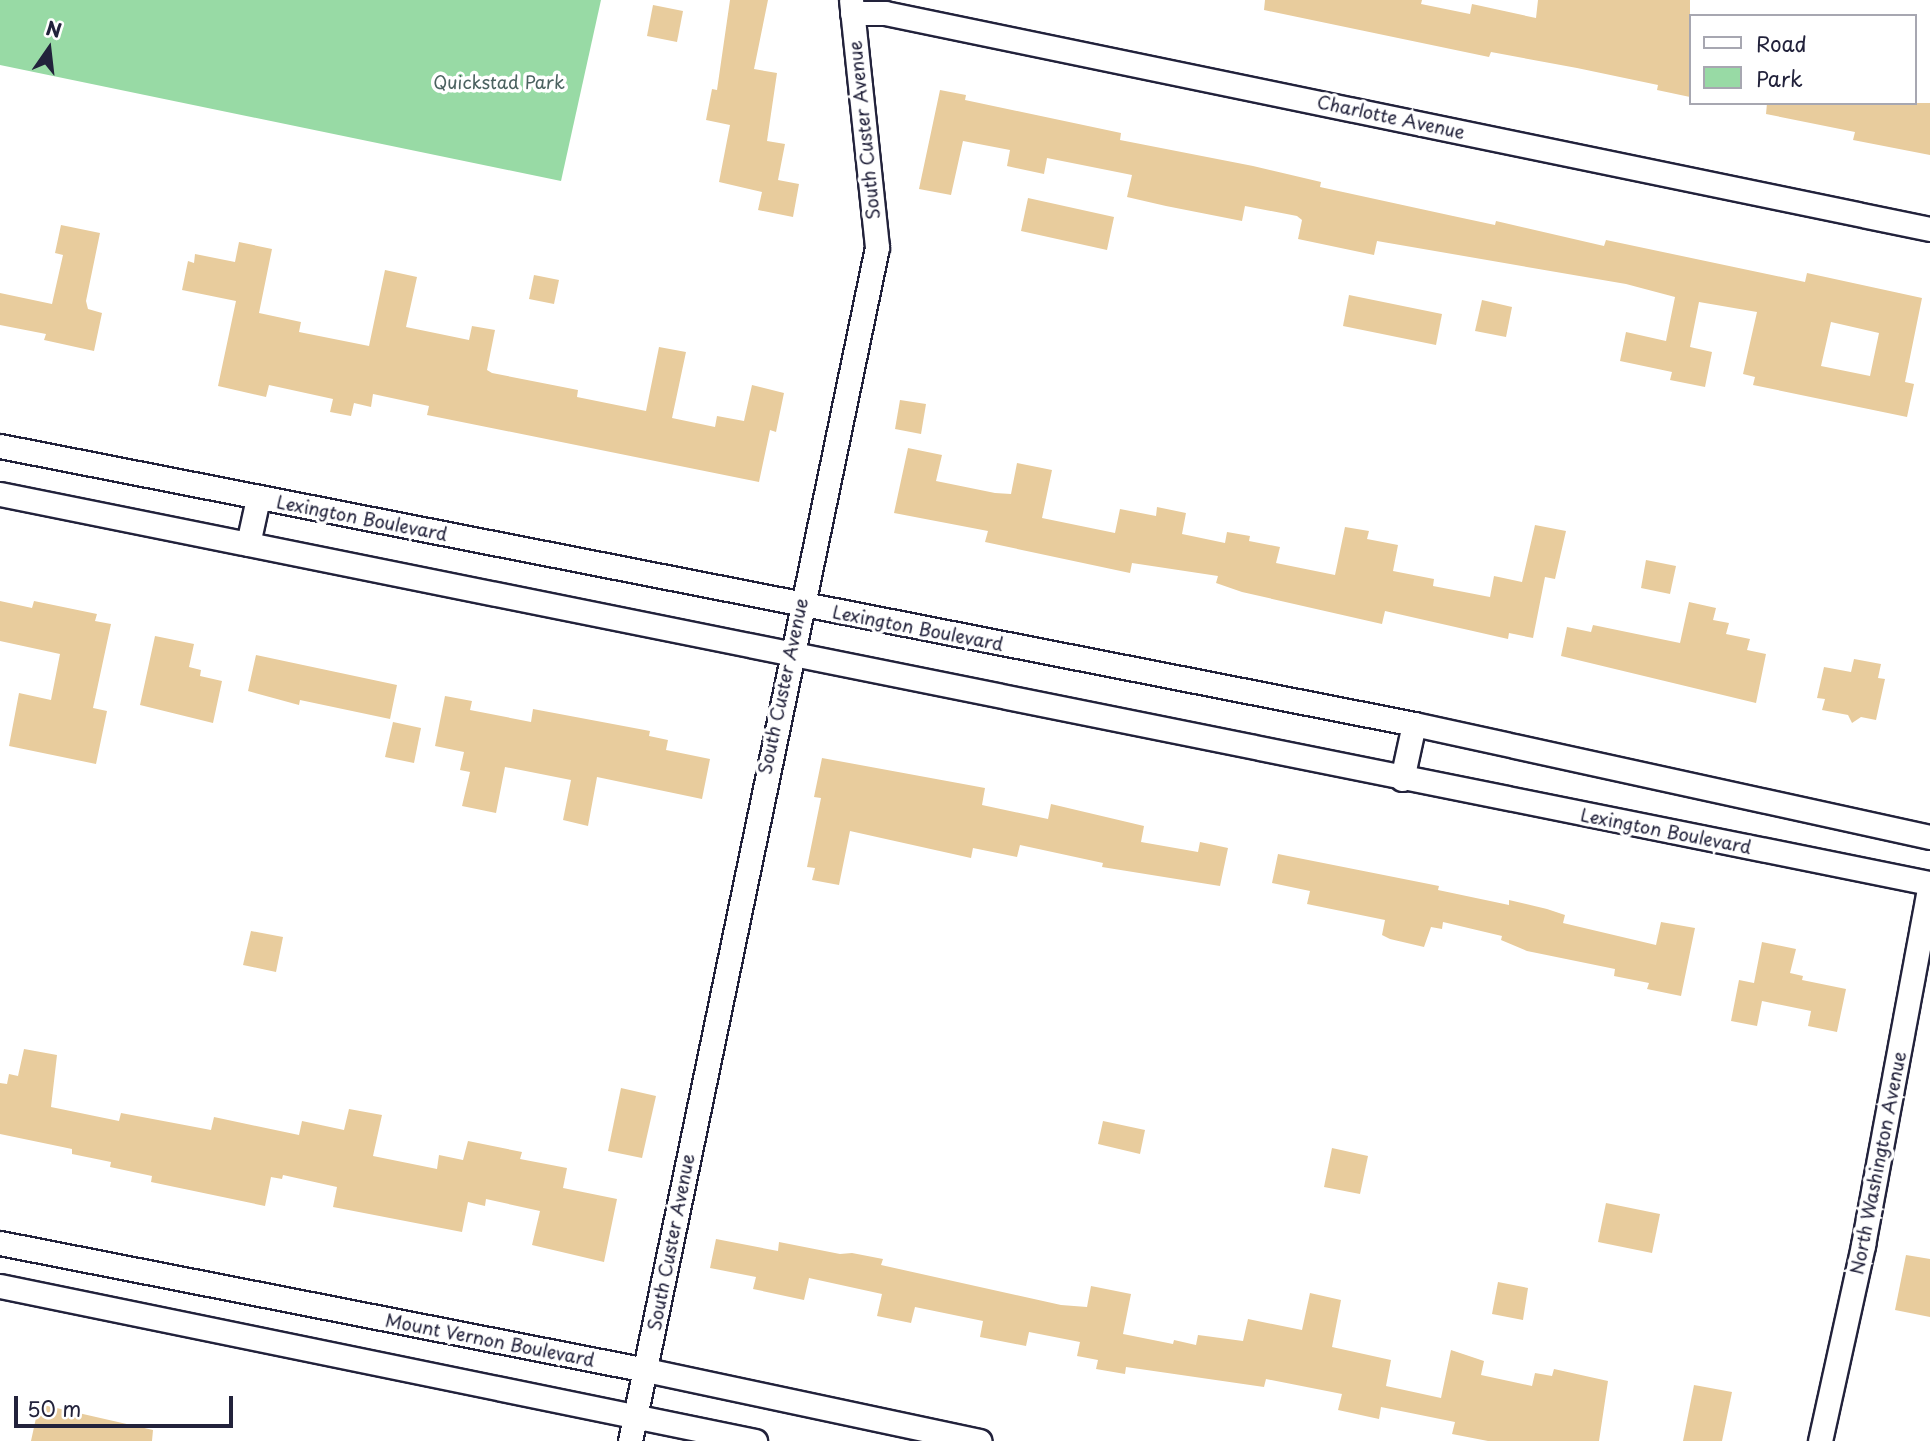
<!DOCTYPE html>
<style>
body{margin:0}
#map{position:relative;width:1930px;height:1441px;overflow:hidden;background:#fff;font-family:"Playpen Sans",sans-serif}
div>[style]{position:absolute}
.green>*{inset:0;background:#98daa5}
.building>*{inset:0;background:#e8cc9d}
.roads{filter:drop-shadow(2px 0 #22223b) drop-shadow(-2px 0 #22223b) drop-shadow(0 2px #22223b) drop-shadow(0 -2px #22223b)}
.minor>*{height:23px;margin:-11.5px;padding:0 11.5px;transform-origin:11.5px;border-radius:11.5px;background:#fff}
span{translate:-50% -50%;white-space:nowrap;text-align:center;line-height:1.15;-webkit-text-stroke:7px #fff;paint-order:stroke}
.park-label{font-size:18px;color:#4b6260}
.street-label{font-size:18px;color:#22223b}
.legend{position:absolute;left:1689px;top:14px;width:228px;height:91px;box-sizing:border-box;background:#fff;border:2px solid #a7a7b1;margin:0;padding:9px 12px;list-style:none;font-size:21px;color:#22223b}
.legend li{display:flex;align-items:center;gap:14px;height:35px}
.legend b{width:35px;border:2px solid #a7a7b1}
.north{position:absolute;left:14px;top:14px;width:70px;height:70px;-webkit-text-stroke:5px #fff;paint-order:stroke;rotate:14deg;font-size:19px;font-weight:700;line-height:28px;text-align:center;color:#22223b}
.north::after{content:'';display:block;margin:auto;width:24px;height:32px;background:#22223b;clip-path:polygon(50% 0,100% 100%,50% 72%,0 100%)}
.scale{position:absolute;left:14px;top:1396px;width:219px;height:32px;box-sizing:border-box;border:4px solid #22223b;border-top:0;padding-left:9px;font-size:21px;line-height:24px;white-space:nowrap;color:#22223b;-webkit-text-stroke:5px #fff;paint-order:stroke}
</style>
<div id="map">
<div class="green">
<i style="clip-path:polygon(0 0,601px 0,561px 181px,0 65px)"></i>
</div>
<div class="building">
<i style="clip-path:polygon(730px 0,768px 0,754px 69px,777px 73px,767px 141px,785px 144px,778px 180px,799px 184px,793px 217px,758px 210px,762px 192px,719px 182px,730px 125px,706px 120px,712px 89px,717px 90px)"></i>
<i style="clip-path:polygon(1265px 0,1422px 0,1421px 4px,1470px 14px,1472px 4px,1536px 18px,1538px 0,1690px 0,1690px 97px,1657px 90px,1658px 85px,1577px 68px,1491px 52px,1489px 57px,1264px 10px)"></i>
<i style="clip-path:polygon(653px 5px,683px 11px,677px 42px,647px 36px)"></i>
<i style="clip-path:polygon(evenodd,940px 90px,966px 95px,965px 100px,1121px 133px,1120px 140px,1253px 166px,1321px 182px,1320px 187px,1453px 216px,1495px 225px,1496px 221px,1604px 246px,1606px 240px,1805px 282px,1807px 273px,1922px 298px,1905px 382px,1914px 384px,1907px 417px,1753px 385px,1755px 377px,1743px 374px,1757px 312px,1699px 302px,1690px 347px,1712px 352px,1705px 387px,1670px 380px,1672px 372px,1620px 361px,1626px 332px,1666px 341px,1675px 297px,1626px 284px,1377px 241px,1374px 255px,1298px 239px,1302px 220px,1297px 216px,1245px 206px,1242px 221px,1166px 206px,1127px 197px,1132px 175px,1047px 158px,1044px 174px,1007px 166px,1010px 150px,963px 141px,951px 195px,919px 189px,940px 90px,1831px 322px,1879px 333px,1870px 376px,1821px 366px,1831px 322px)"></i>
<i style="clip-path:polygon(1767px 103px,1930px 103px,1930px 155px,1853px 140px,1855px 132px,1766px 114px)"></i>
<i style="clip-path:polygon(1028px 198px,1114px 217px,1107px 250px,1021px 231px)"></i>
<i style="clip-path:polygon(61px 225px,100px 233px,86px 301px,88px 309px,102px 313px,94px 351px,44px 340px,46px 334px,0 325px,0 293px,52px 304px,63px 255px,55px 253px)"></i>
<i style="clip-path:polygon(239px 242px,272px 249px,259px 313px,301px 322px,299px 332px,369px 346px,385px 270px,417px 277px,406px 327px,469px 340px,472px 326px,495px 330px,487px 370px,492px 373px,578px 390px,577px 397px,646px 411px,659px 347px,686px 352px,672px 418px,715px 427px,717px 416px,744px 421px,752px 385px,784px 393px,776px 432px,770px 430px,759px 482px,427px 415px,429px 406px,373px 394px,371px 407px,354px 403px,351px 416px,330px 412px,333px 399px,269px 385px,266px 397px,218px 386px,236px 301px,182px 290px,188px 261px,194px 263px,195px 254px,235px 262px)"></i>
<i style="clip-path:polygon(534px 275px,559px 280px,554px 304px,529px 299px)"></i>
<i style="clip-path:polygon(1349px 295px,1442px 314px,1436px 345px,1343px 326px)"></i>
<i style="clip-path:polygon(1482px 300px,1512px 307px,1506px 337px,1475px 331px)"></i>
<i style="clip-path:polygon(900px 400px,926px 404px,921px 434px,895px 429px)"></i>
<i style="clip-path:polygon(908px 448px,942px 455px,936px 481px,995px 493px,1011px 494px,1017px 463px,1052px 470px,1042px 518px,1115px 533px,1120px 509px,1156px 516px,1157px 507px,1186px 513px,1182px 534px,1225px 543px,1227px 532px,1250px 536px,1249px 541px,1280px 547px,1276px 563px,1335px 575px,1345px 527px,1369px 531px,1367px 539px,1398px 545px,1393px 571px,1434px 579px,1433px 586px,1490px 597px,1494px 576px,1522px 582px,1535px 525px,1566px 531px,1555px 579px,1545px 577px,1533px 638px,1509px 633px,1508px 639px,1385px 611px,1382px 624px,1242px 592px,1216px 583px,1218px 576px,1132px 563px,1130px 573px,985px 542px,988px 531px,894px 513px)"></i>
<i style="clip-path:polygon(1646px 560px,1676px 566px,1670px 594px,1641px 588px)"></i>
<i style="clip-path:polygon(0 601px,32px 608px,34px 601px,97px 614px,95px 621px,111px 624px,93px 708px,107px 711px,96px 764px,9px 746px,19px 693px,51px 700px,60px 654px,0 641px)"></i>
<i style="clip-path:polygon(1689px 602px,1716px 608px,1713px 620px,1729px 623px,1726px 634px,1750px 639px,1747px 650px,1766px 654px,1756px 703px,1561px 656px,1567px 627px,1591px 632px,1593px 625px,1680px 643px)"></i>
<i style="clip-path:polygon(155px 636px,194px 644px,189px 667px,201px 670px,200px 676px,222px 681px,213px 723px,140px 705px)"></i>
<i style="clip-path:polygon(256px 655px,397px 685px,390px 719px,300px 700px,299px 705px,248px 691px)"></i>
<i style="clip-path:polygon(1854px 659px,1881px 664px,1878px 678px,1885px 679px,1876px 720px,1861px 717px,1852px 723px,1848px 715px,1822px 710px,1825px 699px,1817px 698px,1824px 667px,1851px 672px)"></i>
<i style="clip-path:polygon(445px 696px,472px 701px,470px 710px,531px 722px,533px 709px,650px 731px,649px 736px,668px 740px,666px 750px,710px 759px,702px 799px,597px 777px,588px 826px,563px 820px,571px 780px,505px 767px,496px 813px,462px 806px,470px 772px,460px 770px,464px 752px,435px 746px)"></i>
<i style="clip-path:polygon(393px 722px,421px 728px,414px 763px,385px 757px)"></i>
<i style="clip-path:polygon(822px 758px,985px 788px,982px 805px,1048px 819px,1051px 804px,1144px 826px,1141px 842px,1198px 852px,1200px 842px,1228px 848px,1220px 886px,1102px 867px,1103px 863px,1020px 845px,1017px 857px,973px 848px,971px 858px,850px 831px,839px 885px,812px 880px,815px 868px,807px 867px,821px 798px,814px 797px)"></i>
<i style="clip-path:polygon(1278px 854px,1439px 886px,1438px 890px,1509px 905px,1509px 900px,1547px 909px,1565px 915px,1563px 923px,1656px 945px,1661px 922px,1695px 928px,1681px 996px,1647px 989px,1649px 983px,1614px 976px,1615px 969px,1527px 951px,1501px 940px,1502px 936px,1443px 922px,1442px 929px,1431px 927px,1424px 947px,1390px 939px,1382px 935px,1385px 920px,1307px 904px,1310px 891px,1272px 883px)"></i>
<i style="clip-path:polygon(251px 931px,283px 937px,276px 972px,243px 965px)"></i>
<i style="clip-path:polygon(1762px 942px,1796px 949px,1790px 973px,1803px 976px,1802px 980px,1846px 989px,1837px 1032px,1808px 1026px,1811px 1011px,1762px 1001px,1757px 1026px,1731px 1021px,1739px 980px,1754px 983px)"></i>
<i style="clip-path:polygon(24px 1049px,57px 1055px,51px 1107px,119px 1121px,121px 1113px,211px 1130px,214px 1117px,299px 1135px,302px 1121px,344px 1130px,349px 1109px,382px 1115px,373px 1156px,437px 1169px,439px 1155px,463px 1160px,468px 1141px,522px 1152px,520px 1159px,567px 1168px,563px 1188px,617px 1199px,604px 1262px,532px 1245px,540px 1211px,486px 1199px,485px 1206px,468px 1202px,462px 1232px,333px 1207px,337px 1187px,283px 1175px,282px 1179px,271px 1177px,265px 1206px,151px 1182px,152px 1176px,110px 1167px,111px 1162px,72px 1154px,72px 1149px,0 1134px,0 1083px,7px 1084px,9px 1074px,18px 1076px)"></i>
<i style="clip-path:polygon(621px 1088px,656px 1096px,642px 1158px,608px 1151px)"></i>
<i style="clip-path:polygon(1103px 1121px,1145px 1130px,1140px 1154px,1098px 1144px)"></i>
<i style="clip-path:polygon(1332px 1148px,1368px 1156px,1360px 1194px,1324px 1187px)"></i>
<i style="clip-path:polygon(1606px 1203px,1660px 1214px,1652px 1253px,1598px 1242px)"></i>
<i style="clip-path:polygon(716px 1239px,778px 1251px,779px 1242px,840px 1254px,852px 1253px,883px 1259px,881px 1265px,1061px 1305px,1087px 1307px,1091px 1286px,1131px 1294px,1123px 1334px,1173px 1344px,1174px 1340px,1196px 1345px,1198px 1335px,1243px 1341px,1248px 1319px,1302px 1330px,1310px 1293px,1341px 1300px,1332px 1347px,1391px 1360px,1386px 1386px,1441px 1398px,1451px 1350px,1484px 1361px,1481px 1375px,1532px 1386px,1535px 1373px,1552px 1376px,1554px 1369px,1608px 1381px,1599px 1441px,1488px 1441px,1452px 1434px,1455px 1422px,1381px 1407px,1379px 1419px,1338px 1410px,1342px 1394px,1266px 1379px,1264px 1387px,1126px 1367px,1125px 1374px,1096px 1369px,1098px 1360px,1077px 1356px,1080px 1342px,1029px 1332px,1026px 1346px,980px 1337px,983px 1321px,915px 1307px,911px 1323px,877px 1316px,882px 1294px,809px 1278px,804px 1300px,753px 1289px,756px 1277px,710px 1268px)"></i>
<i style="clip-path:polygon(1906px 1255px,1930px 1259px,1930px 1317px,1895px 1310px)"></i>
<i style="clip-path:polygon(1498px 1282px,1528px 1288px,1523px 1320px,1492px 1314px)"></i>
<i style="clip-path:polygon(1694px 1385px,1732px 1392px,1722px 1441px,1683px 1441px)"></i>
<i style="clip-path:polygon(39px 1404px,153px 1430px,152px 1441px,31px 1441px)"></i>
</div>
<div class="roads">
<div class="minor">
<i style="left:852px;top:13px;width:33px"></i>
<i style="left:885px;top:13px;width:1067px;rotate:11.68deg"></i>
<i style="left:0;top:446px;width:1441px;rotate:11.12deg"></i>
<i style="left:1414px;top:724px;width:528px;rotate:12.35deg"></i>
<i style="left:0;top:494px;width:1969px;rotate:11.4deg"></i>
<i style="left:248px;top:544px;width:47px;rotate:-77.7deg"></i>
<i style="left:1402px;top:779px;width:56px;rotate:-77.7deg"></i>
<i style="left:0;top:1243px;width:658px;rotate:11.12deg"></i>
<i style="left:646px;top:1370px;width:341px;rotate:12deg"></i>
<i style="left:0;top:1286px;width:771px;rotate:11.6deg"></i>
<i style="left:630px;top:1441px;width:1219px;rotate:-78.31deg"></i>
<i style="left:877px;top:247px;width:248px;rotate:-96deg"></i>
<i style="left:1820px;top:1441px;width:201px;rotate:-77.6deg"></i>
<i style="left:1863px;top:1245px;width:367px;rotate:-79.5deg"></i>
</div>
</div>
<div class="park-label">
<span style="left:499px;top:82px">Quickstad Park</span>
</div>
<div class="street-label">
<span style="left:1391px;top:117px;rotate:12deg">Charlotte Avenue</span>
<span style="left:864px;top:130px;rotate:-96deg">South Custer Avenue</span>
<span style="left:362px;top:518px;rotate:11deg">Lexington Boulevard</span>
<span style="left:918px;top:628px;rotate:11deg">Lexington Boulevard</span>
<span style="left:783px;top:686px;rotate:-78deg">South Custer Avenue</span>
<span style="left:1666px;top:831px;rotate:11deg">Lexington Boulevard</span>
<span style="left:1878px;top:1163px;rotate:-79deg">North Washington Avenue</span>
<span style="left:671px;top:1242px;rotate:-79deg">South Custer Avenue</span>
<span style="left:490px;top:1340px;rotate:11deg">Mount Vernon Boulevard</span>
</div>
<ul class="legend">
<li><b style="height:9px;background:#fff"></b>Road</li>
<li><b style="height:19px;background:#98daa5"></b>Park</li>
</ul>
<div class="north">N</div>
<div class="scale">50 m</div>
</div>
